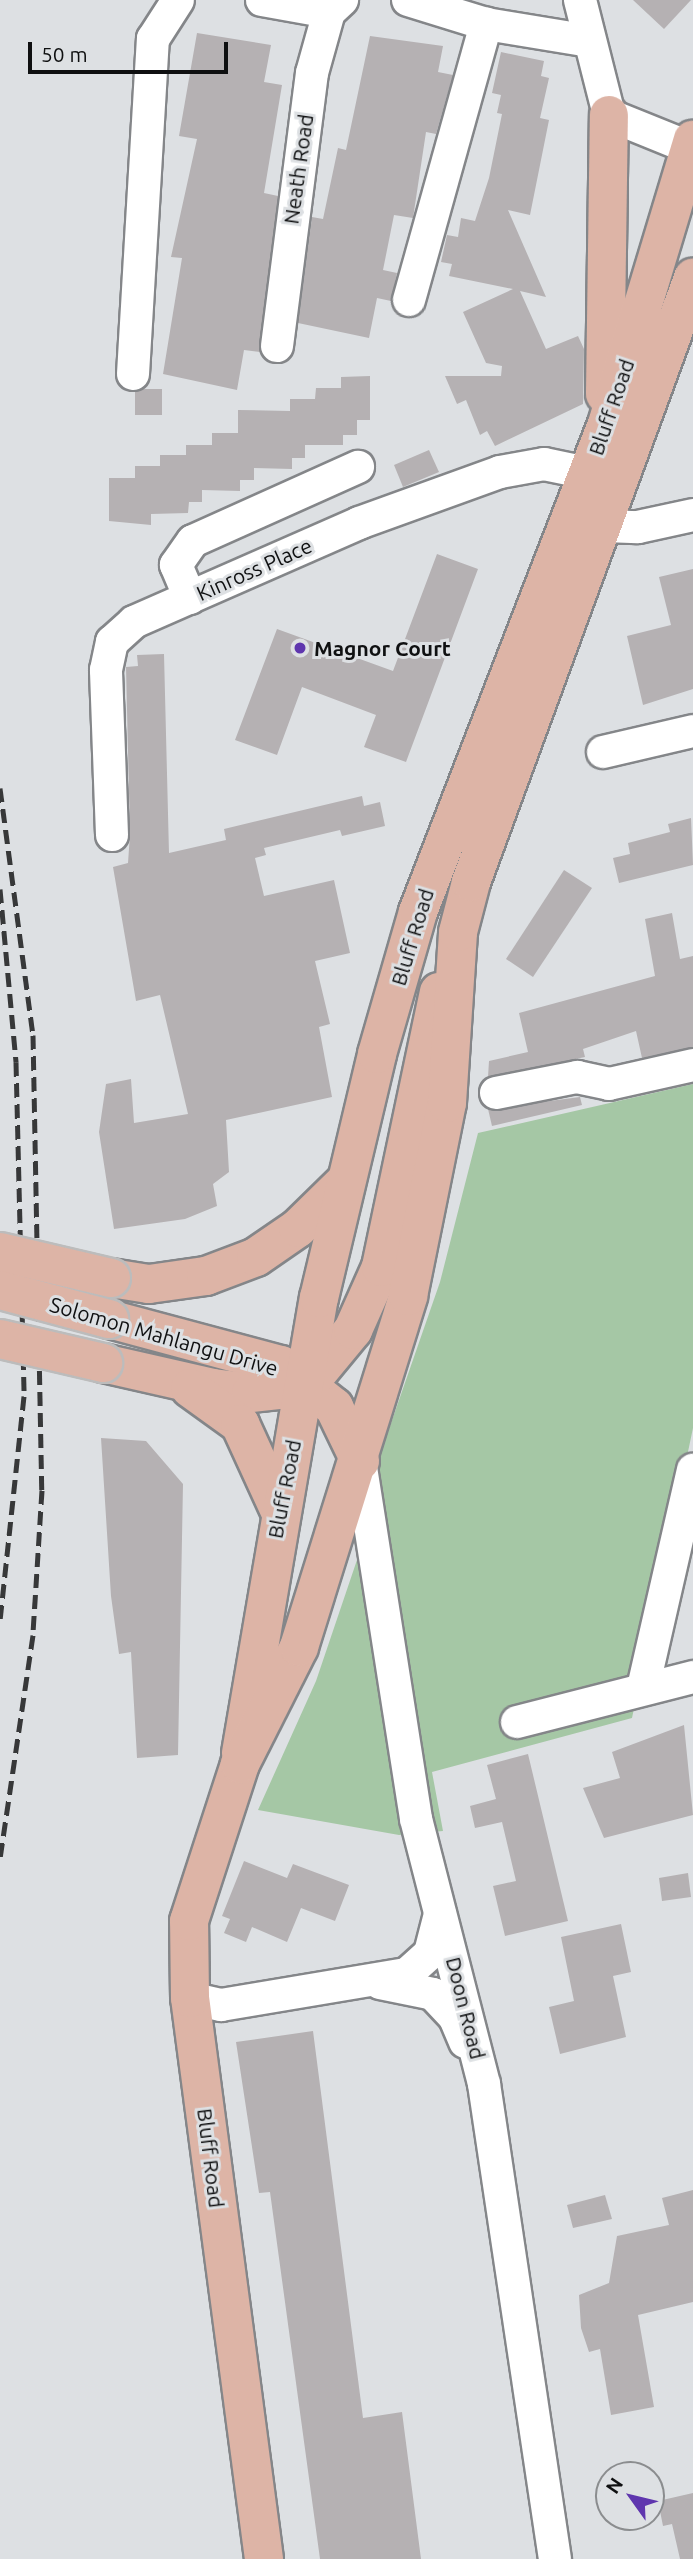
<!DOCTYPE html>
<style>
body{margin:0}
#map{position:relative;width:693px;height:2559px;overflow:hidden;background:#dde0e3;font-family:Ubuntu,sans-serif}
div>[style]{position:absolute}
.green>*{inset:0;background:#a5c7a5}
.building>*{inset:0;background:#b5b1b3}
.roads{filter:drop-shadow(2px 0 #848689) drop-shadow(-2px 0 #848689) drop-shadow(0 2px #848689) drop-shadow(0 -2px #848689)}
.minor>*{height:32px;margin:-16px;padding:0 16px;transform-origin:16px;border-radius:16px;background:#fff}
.major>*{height:38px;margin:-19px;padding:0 19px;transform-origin:19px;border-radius:19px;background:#ddb4a6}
.rail>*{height:5px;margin-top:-2.5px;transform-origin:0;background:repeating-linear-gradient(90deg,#373839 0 14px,transparent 0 21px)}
.bridges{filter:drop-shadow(2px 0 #bcbcbc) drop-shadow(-2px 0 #bcbcbc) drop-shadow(0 2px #bcbcbc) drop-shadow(0 -2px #bcbcbc)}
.major-bridge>*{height:38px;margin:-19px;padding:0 19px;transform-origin:19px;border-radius:19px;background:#ddb4a6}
.dots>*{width:19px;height:19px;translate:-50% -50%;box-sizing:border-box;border:4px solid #dde0e3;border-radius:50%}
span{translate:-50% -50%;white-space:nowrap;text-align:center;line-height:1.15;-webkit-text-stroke:6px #dde0e3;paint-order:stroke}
.street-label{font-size:21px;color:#0f1011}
.poi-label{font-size:21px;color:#0f1011;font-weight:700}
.left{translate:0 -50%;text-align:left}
.north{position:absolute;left:595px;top:2461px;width:70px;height:70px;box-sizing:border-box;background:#dde0e3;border:2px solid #8b8d8f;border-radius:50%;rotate:304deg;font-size:19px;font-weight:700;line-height:28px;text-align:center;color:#0f1011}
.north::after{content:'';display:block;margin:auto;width:24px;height:32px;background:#5f36ae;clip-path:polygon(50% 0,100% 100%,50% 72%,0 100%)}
.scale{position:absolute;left:28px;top:42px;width:200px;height:32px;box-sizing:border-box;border:4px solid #0f1011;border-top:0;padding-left:9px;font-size:21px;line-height:24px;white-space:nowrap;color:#0f1011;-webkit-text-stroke:5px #dde0e3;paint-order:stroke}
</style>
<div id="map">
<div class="green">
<i style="clip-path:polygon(693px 1084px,693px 1428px,632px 1718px,432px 1772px,443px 1831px,399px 1835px,258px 1810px,316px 1681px,358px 1557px,382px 1449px,440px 1282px,478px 1133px)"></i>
</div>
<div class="building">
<i style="clip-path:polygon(633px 0,691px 0,664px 29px)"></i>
<i style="clip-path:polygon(197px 33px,271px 45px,264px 82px,282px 85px,264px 193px,278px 196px,260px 352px,244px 350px,237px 390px,163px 374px,182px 258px,171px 257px,197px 139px,179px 136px)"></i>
<i style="clip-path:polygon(370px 36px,443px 46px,438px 72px,453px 75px,436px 134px,426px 132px,413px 218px,394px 215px,383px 270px,397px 273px,391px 301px,377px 298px,369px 338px,298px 323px,312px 217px,323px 219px,338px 148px,346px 150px)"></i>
<i style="clip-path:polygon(501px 52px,544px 61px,541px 76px,549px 78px,540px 118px,549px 120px,530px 215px,508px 210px,546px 297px,520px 291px,546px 349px,578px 336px,584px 349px,583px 404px,495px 446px,487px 431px,480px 435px,466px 400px,457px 404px,445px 376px,501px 376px,502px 366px,486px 363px,463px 312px,513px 289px,449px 276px,452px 264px,441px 262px,447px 235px,458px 237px,461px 218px,475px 221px,489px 178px,502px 114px,497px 113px,501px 95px,492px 93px)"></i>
<i style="clip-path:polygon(370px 376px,370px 420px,357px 420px,357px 435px,343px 435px,343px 445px,305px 445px,305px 458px,292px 458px,292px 469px,254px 468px,254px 480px,240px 480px,240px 491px,202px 490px,202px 502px,189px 502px,188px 513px,151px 514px,151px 525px,109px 521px,109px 478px,135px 478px,135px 466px,160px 466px,160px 455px,186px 455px,186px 445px,212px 445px,212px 433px,238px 433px,238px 410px,290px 411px,290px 399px,315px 399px,316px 388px,341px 388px,341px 377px)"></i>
<i style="clip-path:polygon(143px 389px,162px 389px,162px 415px,135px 415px,135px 392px)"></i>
<i style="clip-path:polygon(429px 450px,439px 472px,403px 487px,394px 465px)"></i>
<i style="clip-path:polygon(437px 554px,478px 569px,406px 762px,364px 747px,376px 715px,302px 687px,277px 755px,235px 740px,277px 629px,393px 671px)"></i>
<i style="clip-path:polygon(693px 569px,693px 689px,643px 705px,627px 636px,671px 625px,659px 577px)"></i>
<i style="clip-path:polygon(164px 654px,169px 853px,226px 840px,224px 829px,362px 796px,364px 806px,380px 802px,385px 826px,342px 836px,340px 830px,264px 848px,266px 855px,255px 858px,264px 896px,334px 880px,350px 953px,315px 961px,330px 1024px,319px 1027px,332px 1097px,226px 1120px,229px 1172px,213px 1184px,217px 1206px,185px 1219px,114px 1229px,99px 1132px,106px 1084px,131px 1079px,134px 1123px,188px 1114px,160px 995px,136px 1001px,113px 867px,128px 863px,130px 834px,126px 667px,138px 666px,137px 655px)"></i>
<i style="clip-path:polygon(691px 818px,693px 865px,619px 883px,613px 858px,630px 854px,628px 843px,670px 832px,668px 824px)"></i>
<i style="clip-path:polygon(564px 870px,592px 888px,533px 977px,506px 959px)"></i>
<i style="clip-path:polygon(672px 913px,680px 959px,693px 956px,693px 1047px,642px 1058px,636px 1031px,583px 1049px,585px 1057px,488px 1077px,489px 1061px,528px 1052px,519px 1013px,655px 976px,645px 919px)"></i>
<i style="clip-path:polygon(580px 1097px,582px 1105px,492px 1126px,488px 1109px)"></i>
<i style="clip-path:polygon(101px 1438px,146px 1441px,183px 1484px,178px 1755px,137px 1758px,131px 1652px,119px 1654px,111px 1596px)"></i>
<i style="clip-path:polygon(684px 1725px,693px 1815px,604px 1838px,583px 1788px,620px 1778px,612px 1752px)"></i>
<i style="clip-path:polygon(528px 1754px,568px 1921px,505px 1936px,493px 1886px,516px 1881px,502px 1822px,475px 1828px,470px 1806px,496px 1799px,487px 1765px)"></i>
<i style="clip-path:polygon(244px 1861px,287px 1878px,293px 1864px,349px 1885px,335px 1921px,301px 1908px,287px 1942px,252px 1927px,246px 1942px,224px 1933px,230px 1919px,222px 1916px)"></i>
<i style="clip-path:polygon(688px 1873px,691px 1897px,662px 1901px,659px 1878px)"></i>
<i style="clip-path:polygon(621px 1924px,631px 1972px,613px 1976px,626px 2037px,560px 2054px,549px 2007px,574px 2001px,561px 1937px)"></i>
<i style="clip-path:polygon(313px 2031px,363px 2418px,402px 2412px,421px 2559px,320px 2559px,270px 2192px,259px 2193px,236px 2042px)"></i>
<i style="clip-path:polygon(693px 2190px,693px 2302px,638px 2315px,654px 2407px,611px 2415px,600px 2349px,589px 2352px,581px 2328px,579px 2295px,609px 2283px,617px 2236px,669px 2225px,662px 2198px)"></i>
<i style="clip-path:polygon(605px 2195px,612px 2219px,573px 2228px,567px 2205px)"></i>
<i style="clip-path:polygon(693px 2493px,693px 2559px,680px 2559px,672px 2524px,663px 2526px,658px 2501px)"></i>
</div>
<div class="roads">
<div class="minor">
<i style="left:262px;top:0;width:68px;rotate:10.2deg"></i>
<i style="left:408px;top:0;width:82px;rotate:17.1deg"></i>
<i style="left:486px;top:24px;width:105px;rotate:9.3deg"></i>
<i style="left:580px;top:0;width:119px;rotate:75.8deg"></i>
<i style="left:609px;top:115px;width:91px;rotate:22deg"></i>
<i style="left:409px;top:300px;width:287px;rotate:-74.4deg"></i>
<i style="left:277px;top:346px;width:275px;rotate:-82.7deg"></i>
<i style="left:312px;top:73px;width:63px;rotate:-74.4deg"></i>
<i style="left:329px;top:12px;width:18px;rotate:-43deg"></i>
<i style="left:133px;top:374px;width:336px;rotate:-86.6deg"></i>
<i style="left:153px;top:39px;width:46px;rotate:-57.3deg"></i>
<i style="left:605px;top:526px;width:33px;rotate:2deg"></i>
<i style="left:638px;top:527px;width:56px;rotate:-12.3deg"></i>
<i style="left:190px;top:598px;width:36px;rotate:-113deg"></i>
<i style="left:176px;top:565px;width:29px;rotate:-55deg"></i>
<i style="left:193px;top:541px;width:181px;rotate:-24.2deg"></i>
<i style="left:603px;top:752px;width:92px;rotate:-13.1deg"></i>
<i style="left:112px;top:835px;width:165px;rotate:-92.1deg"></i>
<i style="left:106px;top:670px;width:29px;rotate:-78deg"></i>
<i style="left:112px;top:642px;width:30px;rotate:-42deg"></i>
<i style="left:134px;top:622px;width:246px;rotate:-23.7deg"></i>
<i style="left:359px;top:523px;width:150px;rotate:-19.9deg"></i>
<i style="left:500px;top:472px;width:45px;rotate:-10.3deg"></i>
<i style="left:544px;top:464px;width:45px;rotate:11.6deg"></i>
<i style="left:496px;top:1093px;width:83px;rotate:-11.2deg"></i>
<i style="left:577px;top:1077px;width:33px;rotate:12deg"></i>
<i style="left:609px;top:1084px;width:86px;rotate:-12.7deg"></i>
<i style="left:360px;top:1461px;width:362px;rotate:81.1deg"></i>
<i style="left:416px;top:1819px;width:274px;rotate:75.6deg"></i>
<i style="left:484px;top:2084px;width:480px;rotate:81.5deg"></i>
<i style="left:643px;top:1688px;width:224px;rotate:-77.1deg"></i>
<i style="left:517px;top:1722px;width:182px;rotate:-14.3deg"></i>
<i style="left:380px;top:1983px;width:54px;rotate:11.7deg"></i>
<i style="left:433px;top:1994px;width:33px;rotate:47deg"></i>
<i style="left:455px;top:2018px;width:26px;rotate:67deg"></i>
<i style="left:190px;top:1998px;width:32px;rotate:13deg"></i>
<i style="left:221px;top:2005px;width:189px;rotate:-9.5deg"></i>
<i style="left:407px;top:1974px;width:31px;rotate:-42deg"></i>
<i style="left:430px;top:1953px;width:40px;rotate:-75.6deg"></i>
</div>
<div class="major">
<i style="left:605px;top:394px;width:279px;rotate:-89.2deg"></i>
<i style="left:111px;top:1278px;width:38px;rotate:9deg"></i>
<i style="left:149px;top:1284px;width:58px;rotate:-8deg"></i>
<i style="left:206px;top:1276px;width:53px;rotate:-20.8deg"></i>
<i style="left:256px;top:1257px;width:51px;rotate:-34.6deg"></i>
<i style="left:298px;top:1228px;width:64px;rotate:-44.4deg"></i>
<i style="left:109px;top:1319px;width:178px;rotate:15deg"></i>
<i style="left:281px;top:1365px;width:68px;rotate:38.4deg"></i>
<i style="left:334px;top:1407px;width:60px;rotate:64.3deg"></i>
<i style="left:103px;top:1363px;width:113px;rotate:12.8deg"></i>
<i style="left:213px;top:1388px;width:38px;rotate:7deg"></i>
<i style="left:251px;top:1393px;width:55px;rotate:-6.2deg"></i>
<i style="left:306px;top:1387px;width:74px;rotate:-50.5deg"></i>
<i style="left:353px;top:1330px;width:69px;rotate:-66deg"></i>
<i style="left:381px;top:1267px;width:281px;rotate:-78.1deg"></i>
<i style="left:190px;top:1388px;width:62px;rotate:35.8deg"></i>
<i style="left:240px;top:1424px;width:94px;rotate:65.4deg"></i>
<i style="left:241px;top:1753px;width:462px;rotate:-80.3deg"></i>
<i style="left:319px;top:1298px;width:251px;rotate:-76.6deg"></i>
<i style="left:377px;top:1054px;width:148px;rotate:-73.9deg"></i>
<i style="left:418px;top:912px;width:523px;rotate:-68.83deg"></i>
<i style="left:607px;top:424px;width:297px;rotate:-73.2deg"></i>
<i style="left:264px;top:2559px;width:566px;rotate:-97.51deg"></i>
<i style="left:190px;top:1998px;width:77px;rotate:-90.7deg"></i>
<i style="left:189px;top:1921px;width:165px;rotate:-72deg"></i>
<i style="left:240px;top:1764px;width:131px;rotate:-63.2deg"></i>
<i style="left:299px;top:1647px;width:368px;rotate:-72.7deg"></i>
<i style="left:408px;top:1296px;width:197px;rotate:-78.6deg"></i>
<i style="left:447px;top:1103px;width:171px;rotate:-86.3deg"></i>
<i style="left:458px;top:932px;width:52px;rotate:-75.4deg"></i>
<i style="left:471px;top:882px;width:644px;rotate:-69.82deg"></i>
</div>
</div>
<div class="rail">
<i style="left:0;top:788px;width:249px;rotate:82.4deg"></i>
<i style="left:33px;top:1035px;width:455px;rotate:88.9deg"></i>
<i style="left:42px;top:1490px;width:145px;rotate:93.6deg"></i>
<i style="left:33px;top:1635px;width:226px;rotate:98.4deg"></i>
<i style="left:0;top:889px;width:174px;rotate:84.7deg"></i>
<i style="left:16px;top:1062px;width:334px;rotate:88.6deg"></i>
<i style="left:24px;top:1396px;width:225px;rotate:96.1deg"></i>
</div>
<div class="bridges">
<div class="major-bridge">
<i style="left:0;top:1252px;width:114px;rotate:13.2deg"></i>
<i style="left:0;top:1290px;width:113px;rotate:14.9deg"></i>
<i style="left:0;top:1339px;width:106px;rotate:13.1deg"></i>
</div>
</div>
<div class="dots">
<i style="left:300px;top:648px;background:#5f36ae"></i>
</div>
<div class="street-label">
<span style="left:298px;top:169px;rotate:-82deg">Neath Road</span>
<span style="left:611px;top:407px;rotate:-71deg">Bluff Road</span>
<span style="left:254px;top:569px;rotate:-24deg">Kinross Place</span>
<span style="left:412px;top:937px;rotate:-73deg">Bluff Road</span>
<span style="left:164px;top:1336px;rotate:16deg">Solomon Mahlangu Drive</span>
<span style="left:284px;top:1489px;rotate:-79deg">Bluff Road</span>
<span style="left:466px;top:2008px;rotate:76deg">Doon Road</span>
<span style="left:211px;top:2158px;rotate:83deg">Bluff Road</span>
</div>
<div class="poi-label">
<span class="left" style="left:314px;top:648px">Magnor Court</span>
</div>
<div class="north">N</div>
<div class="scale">50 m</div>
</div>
